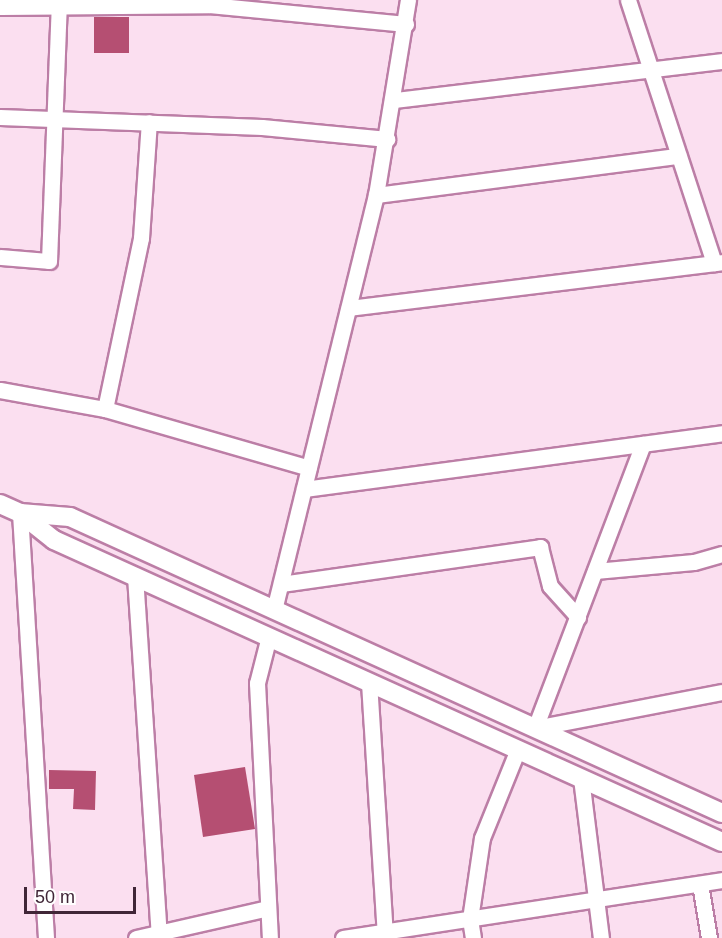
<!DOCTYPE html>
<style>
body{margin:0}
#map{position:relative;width:722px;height:938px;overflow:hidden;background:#fbdff0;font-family:Arial,sans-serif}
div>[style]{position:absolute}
.building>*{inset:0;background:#b54f72}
.roads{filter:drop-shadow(2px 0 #bc7ea6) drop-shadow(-2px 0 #bc7ea6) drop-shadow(0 2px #bc7ea6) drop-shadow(0 -2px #bc7ea6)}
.minor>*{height:15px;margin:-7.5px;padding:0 7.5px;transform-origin:7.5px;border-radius:7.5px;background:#fff}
.major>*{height:18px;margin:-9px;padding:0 9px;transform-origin:9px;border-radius:9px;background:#fff}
span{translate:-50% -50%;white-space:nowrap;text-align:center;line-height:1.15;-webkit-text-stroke:6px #fff;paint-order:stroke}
.scale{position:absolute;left:24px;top:887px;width:112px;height:27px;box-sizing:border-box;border:3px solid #402637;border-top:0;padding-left:8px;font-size:18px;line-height:21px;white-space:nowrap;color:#402637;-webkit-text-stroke:4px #fff;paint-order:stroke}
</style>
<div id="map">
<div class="building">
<i style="clip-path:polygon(94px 17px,129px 17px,129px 53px,94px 53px)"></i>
<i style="clip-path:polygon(245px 767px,255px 829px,203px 837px,194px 775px)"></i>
<i style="clip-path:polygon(49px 770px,96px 771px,95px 810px,73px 809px,74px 789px,49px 789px)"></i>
</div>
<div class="roads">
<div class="minor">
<i style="left:628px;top:0;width:277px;rotate:71.9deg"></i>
<i style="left:0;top:7px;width:209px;rotate:-0.5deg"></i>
<i style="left:209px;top:5px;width:198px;rotate:5.5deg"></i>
<i style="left:395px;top:100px;width:329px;rotate:-6.8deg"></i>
<i style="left:0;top:117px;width:262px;rotate:2.2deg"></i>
<i style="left:262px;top:127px;width:126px;rotate:5.5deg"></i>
<i style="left:376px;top:195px;width:305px;rotate:-7.4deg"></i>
<i style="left:0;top:257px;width:49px;rotate:4.7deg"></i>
<i style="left:49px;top:261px;width:261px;rotate:-87.8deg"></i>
<i style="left:349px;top:308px;width:376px;rotate:-7deg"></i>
<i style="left:0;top:390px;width:107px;rotate:10.3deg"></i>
<i style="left:105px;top:409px;width:212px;rotate:16.1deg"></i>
<i style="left:105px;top:409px;width:175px;rotate:-78.1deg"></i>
<i style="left:141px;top:238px;width:116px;rotate:-86.1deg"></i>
<i style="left:304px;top:489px;width:422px;rotate:-7.6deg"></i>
<i style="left:20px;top:513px;width:426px;rotate:86.5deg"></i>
<i style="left:595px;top:571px;width:99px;rotate:-5.2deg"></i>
<i style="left:694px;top:562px;width:29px;rotate:-16deg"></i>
<i style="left:135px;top:576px;width:360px;rotate:86.2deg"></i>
<i style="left:281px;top:584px;width:262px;rotate:-8.1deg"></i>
<i style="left:540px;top:547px;width:40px;rotate:75.6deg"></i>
<i style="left:550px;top:586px;width:42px;rotate:47.9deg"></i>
<i style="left:274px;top:610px;width:427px;rotate:-76.2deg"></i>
<i style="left:376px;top:195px;width:198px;rotate:-80.7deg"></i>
<i style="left:269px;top:636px;width:49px;rotate:104.3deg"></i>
<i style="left:257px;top:683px;width:255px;rotate:87.1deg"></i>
<i style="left:369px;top:682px;width:256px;rotate:86.4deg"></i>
<i style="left:535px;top:728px;width:304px;rotate:-69.2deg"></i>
<i style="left:535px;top:728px;width:190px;rotate:-10.9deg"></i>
<i style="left:581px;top:778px;width:161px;rotate:82.9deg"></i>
<i style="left:700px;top:884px;width:55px;rotate:80.5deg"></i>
<i style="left:136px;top:938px;width:135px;rotate:-12.8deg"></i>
<i style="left:343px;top:938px;width:383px;rotate:-8.7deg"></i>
<i style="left:473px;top:938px;width:19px;rotate:-99deg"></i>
<i style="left:470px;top:919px;width:82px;rotate:-81.6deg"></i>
<i style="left:482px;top:838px;width:96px;rotate:-68deg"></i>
</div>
<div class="major">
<i style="left:0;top:504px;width:22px;rotate:24deg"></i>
<i style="left:20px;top:513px;width:43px;rotate:38.5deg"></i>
<i style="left:54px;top:540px;width:733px;rotate:24.33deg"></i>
<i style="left:20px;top:513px;width:50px;rotate:4.6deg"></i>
<i style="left:70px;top:517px;width:716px;rotate:24.42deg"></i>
</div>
</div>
<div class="scale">50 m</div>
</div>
